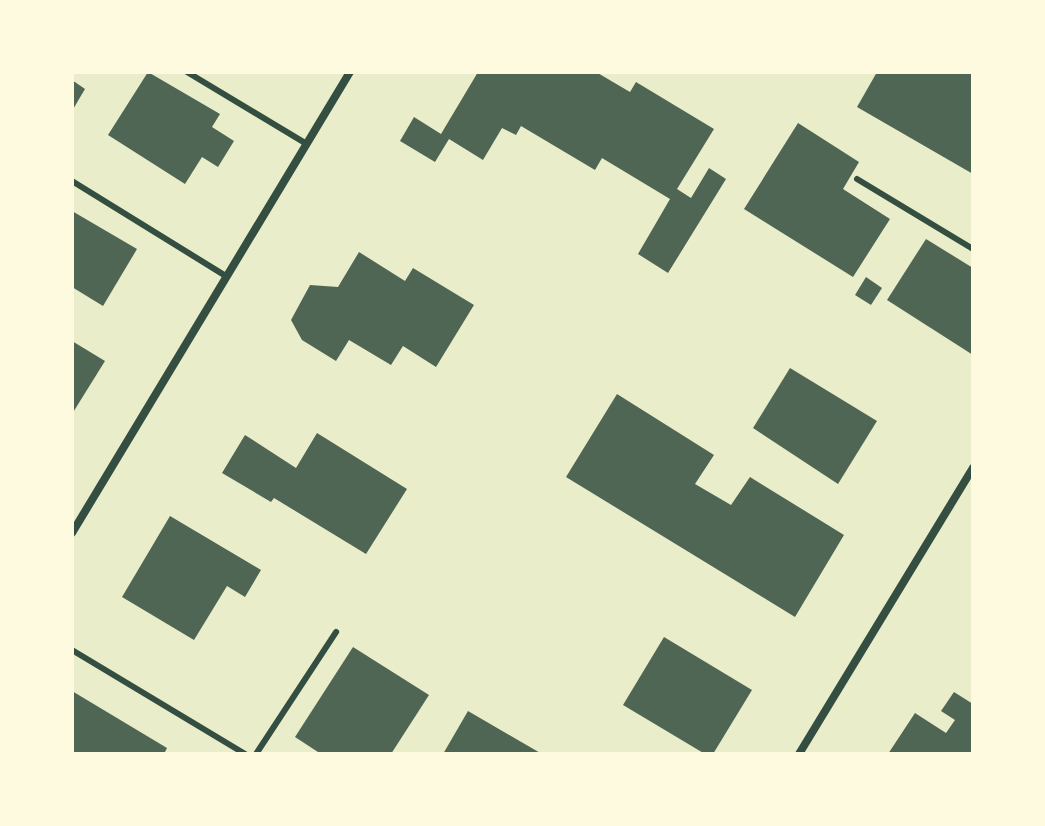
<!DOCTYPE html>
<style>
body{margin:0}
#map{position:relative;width:1045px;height:826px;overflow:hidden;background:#e9edc9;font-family:"PT Serif",serif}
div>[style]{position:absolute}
.building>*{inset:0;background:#4f6655}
.service>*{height:6px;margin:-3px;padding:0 3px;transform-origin:3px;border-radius:3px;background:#344e41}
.minor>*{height:8px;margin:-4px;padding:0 4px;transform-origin:4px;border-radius:4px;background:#344e41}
span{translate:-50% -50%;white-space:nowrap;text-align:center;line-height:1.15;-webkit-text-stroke:8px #fefae0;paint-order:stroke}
.frame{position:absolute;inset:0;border:74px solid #fefae0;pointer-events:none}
</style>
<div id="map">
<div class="building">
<i style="clip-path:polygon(148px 72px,220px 114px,212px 127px,234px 141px,218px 167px,202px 157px,185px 184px,108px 135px)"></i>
<i style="clip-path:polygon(478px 72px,596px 72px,630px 92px,636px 82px,714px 129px,677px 189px,691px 198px,709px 168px,726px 179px,668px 273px,638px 254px,670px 199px,602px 158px,595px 170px,521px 126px,516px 135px,502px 128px,483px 160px,449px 139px,435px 162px,400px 141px,414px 117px,441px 134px)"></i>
<i style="clip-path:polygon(877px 72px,973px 72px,973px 174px,857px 107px)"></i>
<i style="clip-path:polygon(72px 80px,85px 89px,72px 111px)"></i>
<i style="clip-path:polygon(798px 123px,859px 162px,843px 189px,890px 219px,853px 277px,744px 209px)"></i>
<i style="clip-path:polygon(72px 211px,137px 249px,103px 306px,72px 287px)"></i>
<i style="clip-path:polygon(926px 239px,973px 268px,973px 355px,887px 300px)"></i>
<i style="clip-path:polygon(359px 252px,405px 281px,413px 268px,474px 305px,436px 367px,403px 346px,391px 365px,349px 340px,336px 361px,302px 340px,291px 320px,310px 285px,338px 287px)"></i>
<i style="clip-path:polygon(866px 277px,882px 288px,871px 305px,855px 295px)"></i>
<i style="clip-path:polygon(72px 341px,105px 361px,72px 414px)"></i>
<i style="clip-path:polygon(790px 368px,877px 421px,838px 484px,753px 428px)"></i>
<i style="clip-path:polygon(617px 394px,714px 455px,695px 484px,731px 505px,750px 477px,844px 535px,795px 617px,566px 477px)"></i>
<i style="clip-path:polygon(317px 433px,407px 489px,366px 554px,274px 498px,271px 502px,222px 473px,245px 435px,296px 468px)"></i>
<i style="clip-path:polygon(170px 516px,261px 570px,245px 597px,227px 586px,194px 640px,122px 597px)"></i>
<i style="clip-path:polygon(664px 637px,752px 690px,713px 754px,705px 754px,623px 705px)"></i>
<i style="clip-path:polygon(353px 647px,429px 695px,391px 754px,321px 754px,295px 737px)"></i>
<i style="clip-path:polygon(72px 691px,167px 748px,164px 754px,72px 754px)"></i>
<i style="clip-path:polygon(954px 692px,973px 704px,973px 754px,888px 754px,915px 713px,946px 733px,955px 720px,941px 711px)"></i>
<i style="clip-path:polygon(468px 711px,542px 754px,443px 754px)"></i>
</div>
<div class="service">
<i style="left:187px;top:72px;width:140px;rotate:31deg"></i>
<i style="left:857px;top:179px;width:135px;rotate:31.1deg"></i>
<i style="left:72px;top:181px;width:181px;rotate:31.7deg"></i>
<i style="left:72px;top:650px;width:202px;rotate:31deg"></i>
<i style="left:256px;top:754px;width:146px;rotate:-56.7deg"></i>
</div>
<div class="minor">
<i style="left:72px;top:533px;width:538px;rotate:-58.91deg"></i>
<i style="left:799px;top:754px;width:335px;rotate:-58.7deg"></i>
</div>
<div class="frame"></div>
</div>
